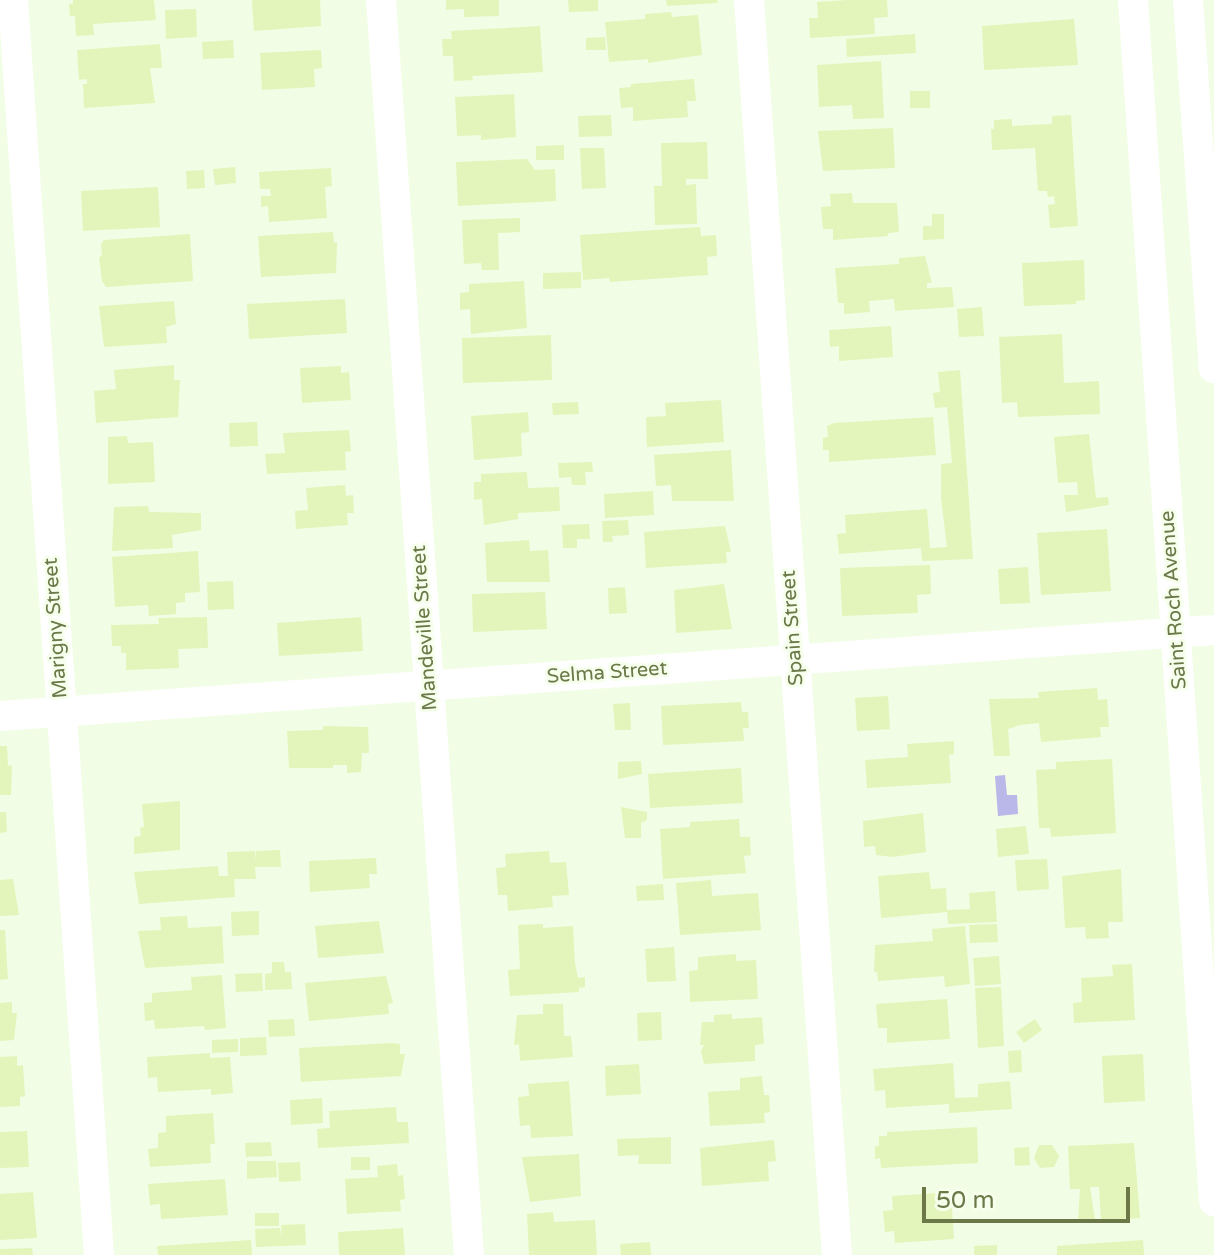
<!DOCTYPE html>
<style>
body{margin:0}
#map{position:relative;width:1214px;height:1255px;overflow:hidden;background:#f1fee5;font-family:"Varela Round",sans-serif}
div>[style]{position:absolute}
.water>*{inset:0;background:#bab7e9}
.building>*{inset:0;background:#e3f5ba}
.minor>*{height:30px;margin:-15px;padding:0 15px;transform-origin:15px;border-radius:15px;background:#fff}
span{translate:-50% -50%;white-space:nowrap;text-align:center;line-height:1.15;-webkit-text-stroke:6px #f5ffec;paint-order:stroke}
.street-label{font-size:20px;color:#6c7848}
.scale{position:absolute;left:922px;top:1187px;width:208px;height:36px;box-sizing:border-box;border:4px solid #6c7848;border-top:0;padding-left:10px;font-size:24px;line-height:28px;white-space:nowrap;color:#6c7848;-webkit-text-stroke:6px #f5ffec;paint-order:stroke}
</style>
<div id="map">
<div class="water">
<i style="clip-path:polygon(1005px 775px,1007px 795px,1017px 795px,1018px 814px,998px 816px,995px 776px)"></i>
</div>
<div class="building">
<i style="clip-path:polygon(73px 0,154px 0,156px 20px,93px 24px,94px 35px,76px 36px,75px 16px,70px 16px,69px 4px,73px 4px)"></i>
<i style="clip-path:polygon(252px 0,320px 0,321px 26px,254px 31px)"></i>
<i style="clip-path:polygon(446px 0,499px 0,499px 16px,464px 17px,464px 9px,446px 10px)"></i>
<i style="clip-path:polygon(568px 0,598px 0,598px 11px,569px 12px)"></i>
<i style="clip-path:polygon(666px 0,717px 0,718px 3px,667px 6px)"></i>
<i style="clip-path:polygon(848px 0,887px 0,888px 17px,874px 18px,875px 34px,810px 38px,809px 18px,818px 18px,817px 2px)"></i>
<i style="clip-path:polygon(196px 9px,197px 37px,166px 39px,165px 10px)"></i>
<i style="clip-path:polygon(671px 12px,672px 17px,698px 15px,702px 55px,648px 63px,648px 59px,609px 62px,605px 22px,645px 19px,645px 14px)"></i>
<i style="clip-path:polygon(1074px 19px,1078px 65px,984px 70px,982px 26px)"></i>
<i style="clip-path:polygon(540px 26px,543px 72px,472px 76px,473px 80px,454px 81px,453px 56px,443px 56px,442px 39px,452px 39px,451px 31px)"></i>
<i style="clip-path:polygon(915px 34px,916px 53px,847px 57px,846px 39px)"></i>
<i style="clip-path:polygon(605px 37px,606px 50px,586px 50px,586px 38px)"></i>
<i style="clip-path:polygon(233px 40px,234px 58px,203px 59px,202px 42px)"></i>
<i style="clip-path:polygon(160px 44px,162px 68px,150px 68px,155px 103px,84px 108px,83px 84px,87px 84px,87px 79px,79px 80px,77px 50px)"></i>
<i style="clip-path:polygon(321px 50px,322px 68px,314px 69px,315px 87px,262px 90px,260px 53px)"></i>
<i style="clip-path:polygon(881px 61px,884px 118px,853px 119px,852px 105px,819px 107px,817px 65px)"></i>
<i style="clip-path:polygon(694px 79px,696px 101px,687px 101px,688px 117px,633px 121px,633px 107px,621px 108px,619px 88px,631px 87px,631px 84px)"></i>
<i style="clip-path:polygon(910px 91px,930px 91px,930px 108px,910px 108px)"></i>
<i style="clip-path:polygon(514px 94px,516px 137px,481px 140px,481px 135px,457px 136px,455px 97px)"></i>
<i style="clip-path:polygon(611px 115px,612px 136px,579px 137px,578px 116px)"></i>
<i style="clip-path:polygon(1071px 115px,1078px 226px,1050px 228px,1048px 205px,1055px 204px,1054px 196px,1048px 197px,1047px 191px,1038px 191px,1035px 148px,992px 150px,991px 129px,994px 129px,994px 120px,1012px 119px,1012px 126px,1052px 124px,1052px 116px)"></i>
<i style="clip-path:polygon(893px 128px,895px 168px,823px 171px,818px 131px)"></i>
<i style="clip-path:polygon(707px 142px,708px 179px,686px 179px,686px 185px,696px 184px,697px 224px,655px 225px,654px 186px,662px 186px,661px 143px)"></i>
<i style="clip-path:polygon(564px 145px,564px 160px,536px 160px,536px 146px)"></i>
<i style="clip-path:polygon(580px 148px,604px 148px,606px 188px,582px 189px)"></i>
<i style="clip-path:polygon(527px 159px,535px 170px,555px 169px,556px 201px,458px 206px,456px 162px)"></i>
<i style="clip-path:polygon(235px 167px,236px 183px,215px 185px,213px 169px)"></i>
<i style="clip-path:polygon(331px 168px,332px 186px,325px 187px,327px 218px,269px 222px,268px 206px,261px 207px,261px 196px,271px 196px,270px 189px,260px 189px,259px 172px)"></i>
<i style="clip-path:polygon(204px 170px,205px 188px,187px 189px,186px 171px)"></i>
<i style="clip-path:polygon(158px 187px,160px 227px,83px 231px,81px 191px)"></i>
<i style="clip-path:polygon(852px 193px,853px 203px,897px 203px,899px 232px,888px 233px,888px 236px,833px 240px,833px 229px,823px 229px,821px 207px,831px 206px,830px 194px)"></i>
<i style="clip-path:polygon(932px 214px,944px 214px,944px 239px,923px 240px,923px 226px,932px 226px)"></i>
<i style="clip-path:polygon(520px 218px,520px 232px,498px 233px,499px 270px,482px 270px,481px 263px,464px 264px,462px 220px)"></i>
<i style="clip-path:polygon(700px 227px,701px 236px,716px 235px,717px 256px,707px 257px,708px 275px,610px 282px,609px 278px,583px 280px,580px 235px)"></i>
<i style="clip-path:polygon(333px 232px,334px 243px,337px 242px,336px 273px,261px 277px,258px 236px)"></i>
<i style="clip-path:polygon(190px 234px,193px 281px,106px 287px,102px 281px,99px 257px,102px 256px,101px 244px,104px 240px)"></i>
<i style="clip-path:polygon(925px 256px,932px 283px,927px 283px,927px 288px,952px 287px,954px 307px,895px 311px,894px 299px,869px 301px,870px 312px,844px 314px,844px 303px,838px 303px,835px 268px,899px 264px,899px 258px)"></i>
<i style="clip-path:polygon(1084px 260px,1085px 300px,1076px 301px,1076px 304px,1024px 306px,1022px 263px)"></i>
<i style="clip-path:polygon(581px 272px,581px 288px,543px 289px,543px 273px)"></i>
<i style="clip-path:polygon(524px 281px,527px 328px,471px 334px,470px 309px,460px 310px,460px 293px,469px 292px,469px 284px)"></i>
<i style="clip-path:polygon(345px 299px,347px 333px,249px 339px,247px 304px)"></i>
<i style="clip-path:polygon(174px 301px,176px 324px,166px 327px,167px 343px,104px 347px,99px 306px)"></i>
<i style="clip-path:polygon(982px 307px,984px 336px,959px 337px,957px 309px)"></i>
<i style="clip-path:polygon(891px 326px,893px 357px,839px 361px,839px 346px,830px 347px,829px 330px)"></i>
<i style="clip-path:polygon(1062px 334px,1064px 383px,1099px 381px,1100px 414px,1018px 417px,1017px 402px,1002px 403px,999px 337px)"></i>
<i style="clip-path:polygon(551px 335px,552px 380px,463px 383px,462px 338px)"></i>
<i style="clip-path:polygon(174px 365px,174px 380px,180px 380px,178px 417px,96px 423px,94px 391px,116px 389px,114px 370px)"></i>
<i style="clip-path:polygon(341px 366px,341px 373px,349px 372px,351px 400px,302px 403px,300px 368px)"></i>
<i style="clip-path:polygon(960px 370px,973px 559px,922px 561px,921px 548px,839px 554px,837px 534px,846px 533px,845px 515px,927px 509px,930px 548px,947px 547px,941px 498px,941px 464px,952px 463px,947px 407px,935px 408px,933px 393px,940px 392px,938px 372px)"></i>
<i style="clip-path:polygon(721px 400px,724px 442px,647px 447px,646px 417px,666px 416px,665px 403px)"></i>
<i style="clip-path:polygon(578px 402px,579px 414px,553px 415px,552px 403px)"></i>
<i style="clip-path:polygon(528px 412px,529px 432px,521px 433px,522px 456px,474px 460px,471px 416px)"></i>
<i style="clip-path:polygon(933px 417px,936px 455px,829px 462px,829px 450px,823px 450px,823px 438px,828px 437px,827px 426px,834px 423px)"></i>
<i style="clip-path:polygon(257px 422px,258px 446px,230px 447px,229px 423px)"></i>
<i style="clip-path:polygon(349px 430px,351px 451px,345px 452px,346px 470px,267px 474px,265px 454px,285px 453px,283px 433px)"></i>
<i style="clip-path:polygon(1089px 434px,1096px 498px,1108px 497px,1109px 505px,1066px 512px,1064px 495px,1078px 495px,1077px 482px,1058px 483px,1054px 437px)"></i>
<i style="clip-path:polygon(127px 436px,128px 443px,153px 442px,155px 482px,108px 484px,108px 437px)"></i>
<i style="clip-path:polygon(731px 450px,734px 501px,672px 501px,671px 485px,656px 486px,654px 455px)"></i>
<i style="clip-path:polygon(592px 462px,593px 472px,585px 472px,586px 485px,572px 485px,571px 477px,559px 478px,558px 463px)"></i>
<i style="clip-path:polygon(527px 472px,528px 488px,559px 487px,560px 511px,518px 513px,518px 519px,484px 525px,482px 499px,474px 500px,474px 482px,481px 482px,481px 474px)"></i>
<i style="clip-path:polygon(345px 485px,346px 496px,353px 495px,354px 513px,347px 513px,348px 525px,296px 529px,295px 511px,308px 510px,306px 488px)"></i>
<i style="clip-path:polygon(653px 491px,654px 515px,605px 518px,604px 494px)"></i>
<i style="clip-path:polygon(148px 506px,149px 512px,201px 513px,201px 530px,172px 535px,173px 548px,112px 551px,114px 507px)"></i>
<i style="clip-path:polygon(628px 520px,629px 535px,612px 536px,613px 542px,603px 542px,602px 521px)"></i>
<i style="clip-path:polygon(589px 524px,590px 539px,577px 539px,577px 548px,563px 548px,562px 525px)"></i>
<i style="clip-path:polygon(725px 526px,731px 552px,726px 552px,727px 563px,646px 568px,644px 532px)"></i>
<i style="clip-path:polygon(1107px 529px,1111px 591px,1041px 595px,1037px 533px)"></i>
<i style="clip-path:polygon(529px 540px,530px 551px,548px 550px,550px 582px,487px 582px,485px 543px)"></i>
<i style="clip-path:polygon(198px 551px,200px 592px,185px 593px,185px 602px,176px 603px,176px 614px,149px 616px,148px 605px,115px 607px,112px 557px)"></i>
<i style="clip-path:polygon(930px 565px,931px 594px,917px 595px,918px 613px,842px 616px,840px 568px)"></i>
<i style="clip-path:polygon(1028px 567px,1030px 603px,1000px 604px,998px 569px)"></i>
<i style="clip-path:polygon(233px 581px,234px 609px,208px 610px,207px 582px)"></i>
<i style="clip-path:polygon(724px 584px,732px 629px,676px 633px,674px 590px)"></i>
<i style="clip-path:polygon(625px 587px,627px 613px,609px 614px,608px 588px)"></i>
<i style="clip-path:polygon(545px 592px,547px 629px,473px 632px,472px 594px)"></i>
<i style="clip-path:polygon(207px 617px,208px 648px,178px 649px,179px 668px,126px 670px,126px 653px,121px 653px,121px 646px,112px 646px,111px 625px,159px 624px,158px 618px)"></i>
<i style="clip-path:polygon(361px 617px,363px 651px,279px 656px,277px 623px)"></i>
<i style="clip-path:polygon(1097px 688px,1098px 700px,1107px 699px,1109px 727px,1100px 727px,1101px 737px,1041px 742px,1039px 723px,1020px 725px,1008px 729px,1010px 756px,994px 756px,989px 699px,1039px 698px,1038px 692px)"></i>
<i style="clip-path:polygon(888px 696px,890px 729px,857px 731px,855px 698px)"></i>
<i style="clip-path:polygon(741px 702px,742px 712px,748px 712px,749px 728px,743px 728px,744px 741px,663px 745px,661px 706px)"></i>
<i style="clip-path:polygon(630px 703px,631px 730px,615px 730px,613px 704px)"></i>
<i style="clip-path:polygon(323px 726px,368px 727px,369px 753px,362px 753px,361px 772px,347px 773px,347px 765px,333px 765px,333px 768px,289px 768px,287px 731px,323px 730px)"></i>
<i style="clip-path:polygon(954px 741px,954px 754px,949px 755px,951px 783px,867px 788px,865px 760px,908px 757px,907px 744px)"></i>
<i style="clip-path:polygon(0 746px,7px 746px,8px 766px,12px 765px,11px 795px,0 795px)"></i>
<i style="clip-path:polygon(1112px 759px,1116px 833px,1051px 837px,1050px 828px,1039px 828px,1036px 770px,1056px 769px,1056px 762px)"></i>
<i style="clip-path:polygon(641px 761px,642px 774px,618px 779px,618px 762px)"></i>
<i style="clip-path:polygon(741px 768px,743px 803px,650px 808px,648px 774px)"></i>
<i style="clip-path:polygon(180px 801px,180px 850px,134px 854px,134px 837px,141px 836px,140px 828px,144px 827px,142px 804px)"></i>
<i style="clip-path:polygon(621px 807px,647px 812px,647px 820px,641px 823px,641px 838px,625px 838px)"></i>
<i style="clip-path:polygon(0 812px,6px 812px,7px 832px,0 833px)"></i>
<i style="clip-path:polygon(923px 813px,926px 852px,893px 857px,876px 855px,875px 846px,864px 847px,863px 821px)"></i>
<i style="clip-path:polygon(739px 819px,740px 837px,750px 837px,751px 855px,744px 856px,746px 873px,663px 879px,660px 829px,690px 827px,690px 822px)"></i>
<i style="clip-path:polygon(1026px 826px,1029px 854px,998px 857px,996px 829px)"></i>
<i style="clip-path:polygon(280px 850px,281px 867px,255px 867px,256px 879px,234px 879px,235px 897px,139px 904px,134px 872px,218px 866px,219px 876px,228px 876px,227px 852px,255px 851px,255px 861px,256px 851px)"></i>
<i style="clip-path:polygon(549px 851px,550px 863px,566px 862px,569px 895px,552px 896px,553px 907px,508px 911px,507px 895px,498px 895px,496px 868px,506px 867px,505px 854px)"></i>
<i style="clip-path:polygon(376px 858px,377px 874px,369px 874px,370px 888px,310px 892px,309px 861px)"></i>
<i style="clip-path:polygon(1047px 859px,1049px 889px,1017px 891px,1015px 860px)"></i>
<i style="clip-path:polygon(1121px 869px,1123px 922px,1108px 922px,1109px 938px,1086px 939px,1085px 927px,1065px 928px,1062px 876px)"></i>
<i style="clip-path:polygon(929px 872px,931px 889px,946px 888px,947px 910px,970px 909px,969px 893px,995px 891px,997px 922px,948px 924px,947px 912px,881px 918px,878px 876px)"></i>
<i style="clip-path:polygon(13px 879px,19px 915px,0 916px,0 880px)"></i>
<i style="clip-path:polygon(711px 880px,712px 896px,758px 893px,761px 930px,680px 935px,676px 883px)"></i>
<i style="clip-path:polygon(663px 884px,664px 900px,637px 901px,636px 886px)"></i>
<i style="clip-path:polygon(259px 911px,259px 935px,232px 936px,231px 912px)"></i>
<i style="clip-path:polygon(187px 916px,188px 928px,222px 926px,224px 963px,145px 968px,138px 931px,161px 930px,160px 917px)"></i>
<i style="clip-path:polygon(379px 921px,384px 953px,318px 958px,315px 926px)"></i>
<i style="clip-path:polygon(543px 924px,543px 928px,573px 926px,575px 963px,578px 978px,585px 977px,585px 987px,579px 988px,579px 992px,510px 996px,508px 970px,520px 969px,518px 925px)"></i>
<i style="clip-path:polygon(997px 924px,998px 942px,970px 943px,969px 925px)"></i>
<i style="clip-path:polygon(965px 926px,970px 984px,945px 987px,944px 976px,878px 981px,877px 972px,874px 972px,875px 945px,933px 941px,932px 929px)"></i>
<i style="clip-path:polygon(0 930px,5px 930px,8px 979px,0 980px)"></i>
<i style="clip-path:polygon(674px 947px,676px 981px,647px 982px,645px 949px)"></i>
<i style="clip-path:polygon(736px 954px,736px 961px,756px 960px,758px 999px,690px 1002px,689px 971px,698px 970px,698px 957px)"></i>
<i style="clip-path:polygon(999px 956px,1001px 984px,975px 986px,973px 958px)"></i>
<i style="clip-path:polygon(272px 962px,284px 962px,285px 972px,291px 972px,292px 989px,265px 990px,265px 974px,272px 973px)"></i>
<i style="clip-path:polygon(1132px 964px,1135px 1020px,1074px 1023px,1073px 1003px,1082px 1002px,1081px 978px,1113px 976px,1112px 965px)"></i>
<i style="clip-path:polygon(262px 973px,263px 991px,236px 992px,235px 974px)"></i>
<i style="clip-path:polygon(222px 975px,226px 1028px,205px 1030px,204px 1026px,155px 1029px,154px 1020px,145px 1021px,144px 1003px,152px 1002px,152px 993px,192px 990px,191px 977px)"></i>
<i style="clip-path:polygon(386px 976px,393px 1003px,388px 1004px,389px 1014px,309px 1021px,305px 983px)"></i>
<i style="clip-path:polygon(1001px 987px,1004px 1046px,978px 1048px,975px 988px)"></i>
<i style="clip-path:polygon(947px 999px,950px 1039px,887px 1043px,887px 1028px,878px 1028px,876px 1004px)"></i>
<i style="clip-path:polygon(12px 1002px,12px 1013px,17px 1013px,14px 1040px,0 1041px,0 1003px)"></i>
<i style="clip-path:polygon(543px 1004px,563px 1004px,564px 1036px,571px 1036px,573px 1057px,520px 1061px,519px 1044px,514px 1045px,517px 1015px,543px 1014px)"></i>
<i style="clip-path:polygon(661px 1012px,662px 1040px,638px 1041px,637px 1013px)"></i>
<i style="clip-path:polygon(732px 1014px,732px 1019px,762px 1017px,764px 1044px,755px 1045px,755px 1061px,704px 1064px,701px 1051px,704px 1045px,700px 1045px,702px 1022px,714px 1022px,714px 1015px)"></i>
<i style="clip-path:polygon(294px 1019px,295px 1036px,269px 1037px,268px 1020px)"></i>
<i style="clip-path:polygon(1035px 1019px,1042px 1030px,1024px 1043px,1016px 1032px)"></i>
<i style="clip-path:polygon(266px 1037px,267px 1055px,240px 1056px,240px 1038px)"></i>
<i style="clip-path:polygon(238px 1039px,238px 1052px,212px 1053px,212px 1040px)"></i>
<i style="clip-path:polygon(392px 1043px,400px 1044px,400px 1054px,405px 1054px,401px 1076px,301px 1082px,299px 1048px)"></i>
<i style="clip-path:polygon(1021px 1050px,1022px 1072px,1009px 1073px,1008px 1051px)"></i>
<i style="clip-path:polygon(210px 1053px,210px 1058px,230px 1057px,233px 1093px,211px 1095px,211px 1089px,158px 1092px,157px 1077px,148px 1078px,147px 1057px)"></i>
<i style="clip-path:polygon(1143px 1054px,1145px 1101px,1104px 1103px,1102px 1056px)"></i>
<i style="clip-path:polygon(17px 1056px,17px 1066px,23px 1065px,25px 1096px,20px 1097px,20px 1106px,0 1107px,0 1057px)"></i>
<i style="clip-path:polygon(953px 1063px,955px 1098px,978px 1097px,978px 1084px,1010px 1081px,1012px 1109px,949px 1113px,949px 1104px,886px 1108px,885px 1090px,875px 1091px,873px 1069px)"></i>
<i style="clip-path:polygon(639px 1064px,641px 1094px,606px 1096px,605px 1066px)"></i>
<i style="clip-path:polygon(762px 1076px,764px 1095px,769px 1095px,770px 1112px,764px 1113px,765px 1123px,710px 1126px,708px 1092px,740px 1090px,740px 1078px)"></i>
<i style="clip-path:polygon(569px 1081px,573px 1136px,531px 1138px,530px 1125px,520px 1126px,518px 1097px,529px 1096px,528px 1084px)"></i>
<i style="clip-path:polygon(322px 1098px,323px 1123px,291px 1125px,290px 1100px)"></i>
<i style="clip-path:polygon(396px 1107px,397px 1122px,408px 1122px,409px 1143px,318px 1148px,317px 1129px,330px 1128px,329px 1111px)"></i>
<i style="clip-path:polygon(213px 1113px,215px 1144px,210px 1144px,211px 1163px,150px 1167px,148px 1149px,158px 1148px,158px 1133px,166px 1132px,166px 1116px)"></i>
<i style="clip-path:polygon(977px 1127px,978px 1163px,881px 1168px,880px 1158px,875px 1159px,875px 1146px,879px 1146px,879px 1136px,887px 1136px,887px 1132px)"></i>
<i style="clip-path:polygon(27px 1131px,29px 1167px,0 1168px,0 1132px)"></i>
<i style="clip-path:polygon(671px 1137px,671px 1164px,638px 1164px,639px 1155px,618px 1156px,617px 1139px)"></i>
<i style="clip-path:polygon(774px 1140px,776px 1161px,768px 1162px,769px 1181px,702px 1186px,700px 1148px)"></i>
<i style="clip-path:polygon(271px 1142px,272px 1156px,246px 1157px,245px 1143px)"></i>
<i style="clip-path:polygon(1134px 1143px,1140px 1218px,1101px 1220px,1099px 1187px,1090px 1187px,1095px 1220px,1078px 1221px,1080px 1189px,1070px 1189px,1068px 1146px)"></i>
<i style="clip-path:polygon(1039px 1145px,1052px 1145px,1059px 1156px,1054px 1167px,1040px 1168px,1034px 1158px)"></i>
<i style="clip-path:polygon(1029px 1147px,1030px 1165px,1015px 1166px,1014px 1148px)"></i>
<i style="clip-path:polygon(579px 1154px,581px 1196px,530px 1202px,522px 1157px)"></i>
<i style="clip-path:polygon(351px 1157px,370px 1157px,370px 1170px,351px 1170px)"></i>
<i style="clip-path:polygon(247px 1161px,276px 1161px,277px 1177px,247px 1179px)"></i>
<i style="clip-path:polygon(300px 1162px,301px 1181px,279px 1182px,278px 1163px)"></i>
<i style="clip-path:polygon(397px 1164px,398px 1176px,403px 1175px,405px 1199px,400px 1200px,401px 1211px,347px 1214px,345px 1179px,378px 1177px,377px 1166px)"></i>
<i style="clip-path:polygon(225px 1179px,228px 1215px,161px 1219px,160px 1204px,150px 1205px,148px 1184px)"></i>
<i style="clip-path:polygon(33px 1192px,37px 1238px,0 1240px,0 1194px)"></i>
<i style="clip-path:polygon(951px 1192px,954px 1239px,895px 1243px,894px 1231px,885px 1232px,883px 1211px,893px 1210px,892px 1196px)"></i>
<i style="clip-path:polygon(553px 1212px,554px 1222px,595px 1220px,597px 1255px,529px 1255px,527px 1214px)"></i>
<i style="clip-path:polygon(255px 1213px,279px 1213px,279px 1226px,255px 1226px)"></i>
<i style="clip-path:polygon(305px 1224px,306px 1245px,256px 1247px,255px 1229px,280px 1228px,282px 1238px,281px 1225px)"></i>
<i style="clip-path:polygon(403px 1228px,405px 1255px,339px 1255px,338px 1232px)"></i>
<i style="clip-path:polygon(251px 1240px,252px 1255px,158px 1255px,157px 1246px)"></i>
<i style="clip-path:polygon(1143px 1240px,1144px 1255px,1057px 1255px,1057px 1246px)"></i>
<i style="clip-path:polygon(650px 1242px,651px 1255px,621px 1255px,620px 1244px)"></i>
<i style="clip-path:polygon(997px 1245px,997px 1255px,974px 1255px,974px 1246px)"></i>
<i style="clip-path:polygon(32px 1248px,33px 1255px,0 1255px,0 1249px)"></i>
</div>
<div class="minor">
<i style="left:13px;top:0;width:1258px;rotate:86.08deg"></i>
<i style="left:381px;top:0;width:1258px;rotate:85.99deg"></i>
<i style="left:749px;top:0;width:1258px;rotate:85.99deg"></i>
<i style="left:1133px;top:0;width:1204px;rotate:86.14deg"></i>
<i style="left:1188px;top:0;width:369px;rotate:86deg"></i>
<i style="left:0;top:716px;width:1217px;rotate:-4.05deg"></i>
</div>
<div class="street-label">
<span style="left:1174px;top:600px;rotate:-94deg">Saint Roch Avenue</span>
<span style="left:56px;top:628px;rotate:-94deg">Marigny Street</span>
<span style="left:425px;top:628px;rotate:-94deg">Mandeville Street</span>
<span style="left:793px;top:628px;rotate:-94deg">Spain Street</span>
<span style="left:607px;top:673px;rotate:-4deg">Selma Street</span>
</div>
<div class="scale">50 m</div>
</div>
